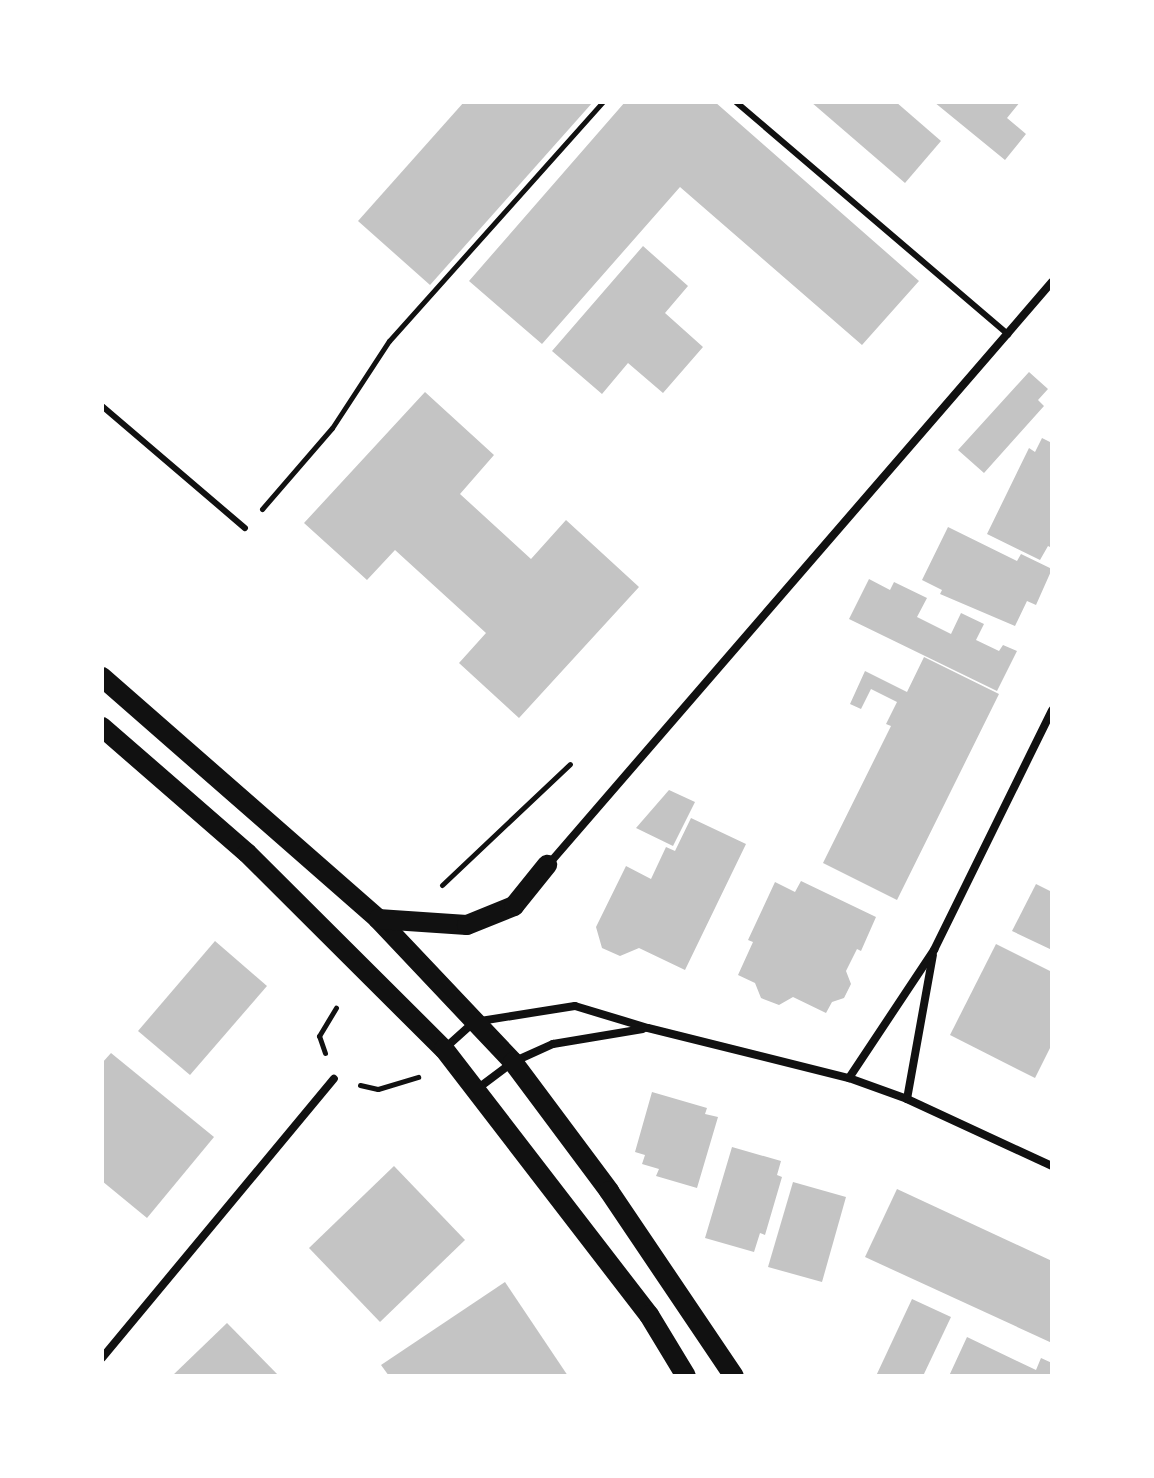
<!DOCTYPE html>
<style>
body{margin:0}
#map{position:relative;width:1154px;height:1478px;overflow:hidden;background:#fff;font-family:Mulish,sans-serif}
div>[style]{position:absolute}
.building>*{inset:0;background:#c4c4c4}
.path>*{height:5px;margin:-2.5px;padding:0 2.5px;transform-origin:2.5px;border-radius:2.5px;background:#111}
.service>*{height:6px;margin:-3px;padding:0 3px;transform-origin:3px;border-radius:3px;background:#111}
.minor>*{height:8px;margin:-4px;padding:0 4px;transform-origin:4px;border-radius:4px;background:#111}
.primary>*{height:20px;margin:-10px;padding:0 10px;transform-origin:10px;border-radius:10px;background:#111}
span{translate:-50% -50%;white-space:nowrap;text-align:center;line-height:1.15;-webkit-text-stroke:6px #fff;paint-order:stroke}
.frame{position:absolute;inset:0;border:104px solid #fff;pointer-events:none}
</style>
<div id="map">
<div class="building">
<i style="clip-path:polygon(464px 102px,593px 102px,430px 285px,358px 221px)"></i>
<i style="clip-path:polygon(625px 102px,715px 102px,919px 281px,862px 345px,680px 187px,542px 344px,469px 281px)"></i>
<i style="clip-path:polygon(811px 102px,896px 102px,941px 141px,905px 183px)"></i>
<i style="clip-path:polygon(934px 102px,1020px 102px,1007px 118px,1026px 134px,1005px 160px)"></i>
<i style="clip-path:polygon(643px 246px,688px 286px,665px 313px,703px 347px,663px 393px,628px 363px,602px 394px,552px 351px)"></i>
<i style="clip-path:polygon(1029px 372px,1048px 389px,1038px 400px,1044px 406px,984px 473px,958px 450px)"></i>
<i style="clip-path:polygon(425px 392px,494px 455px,460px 494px,531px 559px,566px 520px,639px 587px,519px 718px,459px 663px,486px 633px,395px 550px,367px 580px,304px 523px)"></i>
<i style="clip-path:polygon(1042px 438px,1052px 443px,1052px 548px,1048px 546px,1040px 560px,987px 534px,1029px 448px,1035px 452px)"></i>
<i style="clip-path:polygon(948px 527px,1017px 561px,1021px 554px,1052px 569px,1036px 605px,1027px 601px,1015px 626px,940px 594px,942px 590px,922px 580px)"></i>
<i style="clip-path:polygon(869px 579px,890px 590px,894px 582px,927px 598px,917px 617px,951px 634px,961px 613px,984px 624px,976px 640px,999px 651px,1003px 645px,1017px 651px,997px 691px,849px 619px)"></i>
<i style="clip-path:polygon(924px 657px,999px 694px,897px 900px,823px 863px,891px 726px,886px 724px,897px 702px,871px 689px,861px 709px,850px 704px,865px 671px,907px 692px)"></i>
<i style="clip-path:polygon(669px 790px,695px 802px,673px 846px,636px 828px)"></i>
<i style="clip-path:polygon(691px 818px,746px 844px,685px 970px,639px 948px,620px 956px,602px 948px,596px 927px,626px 866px,651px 879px,666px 847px,675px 851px)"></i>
<i style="clip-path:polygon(801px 881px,876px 917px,861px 951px,857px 949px,846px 971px,851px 984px,844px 998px,832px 1002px,826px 1013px,793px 997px,779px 1005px,761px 998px,755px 983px,738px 975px,753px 942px,748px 940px,775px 882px,795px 892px)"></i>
<i style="clip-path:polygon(1036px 884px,1052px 892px,1052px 950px,1012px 931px)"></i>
<i style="clip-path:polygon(215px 941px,267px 986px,190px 1075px,138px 1031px)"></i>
<i style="clip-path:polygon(996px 944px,1052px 972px,1052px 1044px,1035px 1078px,950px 1035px)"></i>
<i style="clip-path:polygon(111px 1053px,214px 1137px,147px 1218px,102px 1181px,102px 1063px)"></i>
<i style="clip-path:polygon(652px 1092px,707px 1108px,705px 1114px,718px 1117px,697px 1188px,656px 1176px,659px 1169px,642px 1164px,645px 1155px,635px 1152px)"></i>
<i style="clip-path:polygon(732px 1147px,781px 1161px,777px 1175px,782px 1177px,765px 1235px,760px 1233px,754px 1252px,705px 1238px)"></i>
<i style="clip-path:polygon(394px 1166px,465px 1240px,380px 1322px,309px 1248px)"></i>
<i style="clip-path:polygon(793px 1182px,846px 1197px,822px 1282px,768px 1267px)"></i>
<i style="clip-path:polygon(897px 1189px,1052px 1261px,1052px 1343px,865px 1257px)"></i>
<i style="clip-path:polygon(505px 1282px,568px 1376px,389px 1376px,381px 1365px)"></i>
<i style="clip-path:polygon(912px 1299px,951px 1317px,923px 1376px,876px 1376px)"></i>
<i style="clip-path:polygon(227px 1323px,279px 1376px,172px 1376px)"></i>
<i style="clip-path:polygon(967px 1337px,1036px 1370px,1041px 1358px,1052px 1363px,1052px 1376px,949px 1376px)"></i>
</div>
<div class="path">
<i style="left:262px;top:509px;width:107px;rotate:-49.2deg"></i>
<i style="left:332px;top:428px;width:104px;rotate:-56.8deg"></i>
<i style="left:389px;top:341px;width:321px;rotate:-48.2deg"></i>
<i style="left:442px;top:885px;width:176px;rotate:-43.4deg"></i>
<i style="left:325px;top:1053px;width:18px;rotate:-109deg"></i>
<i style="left:319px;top:1036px;width:33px;rotate:-59deg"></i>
<i style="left:360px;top:1085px;width:18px;rotate:13deg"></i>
<i style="left:378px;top:1089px;width:42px;rotate:-16.7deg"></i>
</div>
<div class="service">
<i style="left:736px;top:102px;width:358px;rotate:40.5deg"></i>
<i style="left:102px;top:406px;width:188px;rotate:40.5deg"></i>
</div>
<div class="minor">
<i style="left:548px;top:865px;width:771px;rotate:-49.16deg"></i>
<i style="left:444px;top:1049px;width:40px;rotate:-42deg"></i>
<i style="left:474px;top:1022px;width:102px;rotate:-9deg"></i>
<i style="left:575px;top:1006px;width:76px;rotate:16.8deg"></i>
<i style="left:648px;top:1028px;width:207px;rotate:14deg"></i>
<i style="left:849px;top:1078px;width:62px;rotate:19.9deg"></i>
<i style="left:907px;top:1099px;width:160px;rotate:24.8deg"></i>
<i style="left:849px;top:1078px;width:154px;rotate:-56.4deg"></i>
<i style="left:934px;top:950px;width:267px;rotate:-63.8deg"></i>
<i style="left:477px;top:1089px;width:45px;rotate:-36.9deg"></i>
<i style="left:513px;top:1062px;width:44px;rotate:-24.2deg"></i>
<i style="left:553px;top:1044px;width:91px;rotate:-9.5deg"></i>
<i style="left:907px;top:1099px;width:146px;rotate:-79.8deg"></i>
<i style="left:102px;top:1358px;width:363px;rotate:-50.3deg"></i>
</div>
<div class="primary">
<i style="left:102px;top:677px;width:367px;rotate:41.2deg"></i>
<i style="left:378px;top:919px;width:197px;rotate:46.6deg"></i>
<i style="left:513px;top:1062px;width:161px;rotate:53.3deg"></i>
<i style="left:609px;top:1191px;width:223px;rotate:56deg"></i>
<i style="left:102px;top:727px;width:192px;rotate:41deg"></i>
<i style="left:247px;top:853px;width:278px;rotate:44.9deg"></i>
<i style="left:444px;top:1049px;width:336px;rotate:52.4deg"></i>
<i style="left:649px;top:1315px;width:71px;rotate:58.8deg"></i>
<i style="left:378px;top:919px;width:89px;rotate:3.9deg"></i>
<i style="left:467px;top:925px;width:51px;rotate:-22deg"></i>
<i style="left:514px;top:906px;width:53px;rotate:-51.2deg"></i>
</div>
<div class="frame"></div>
</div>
